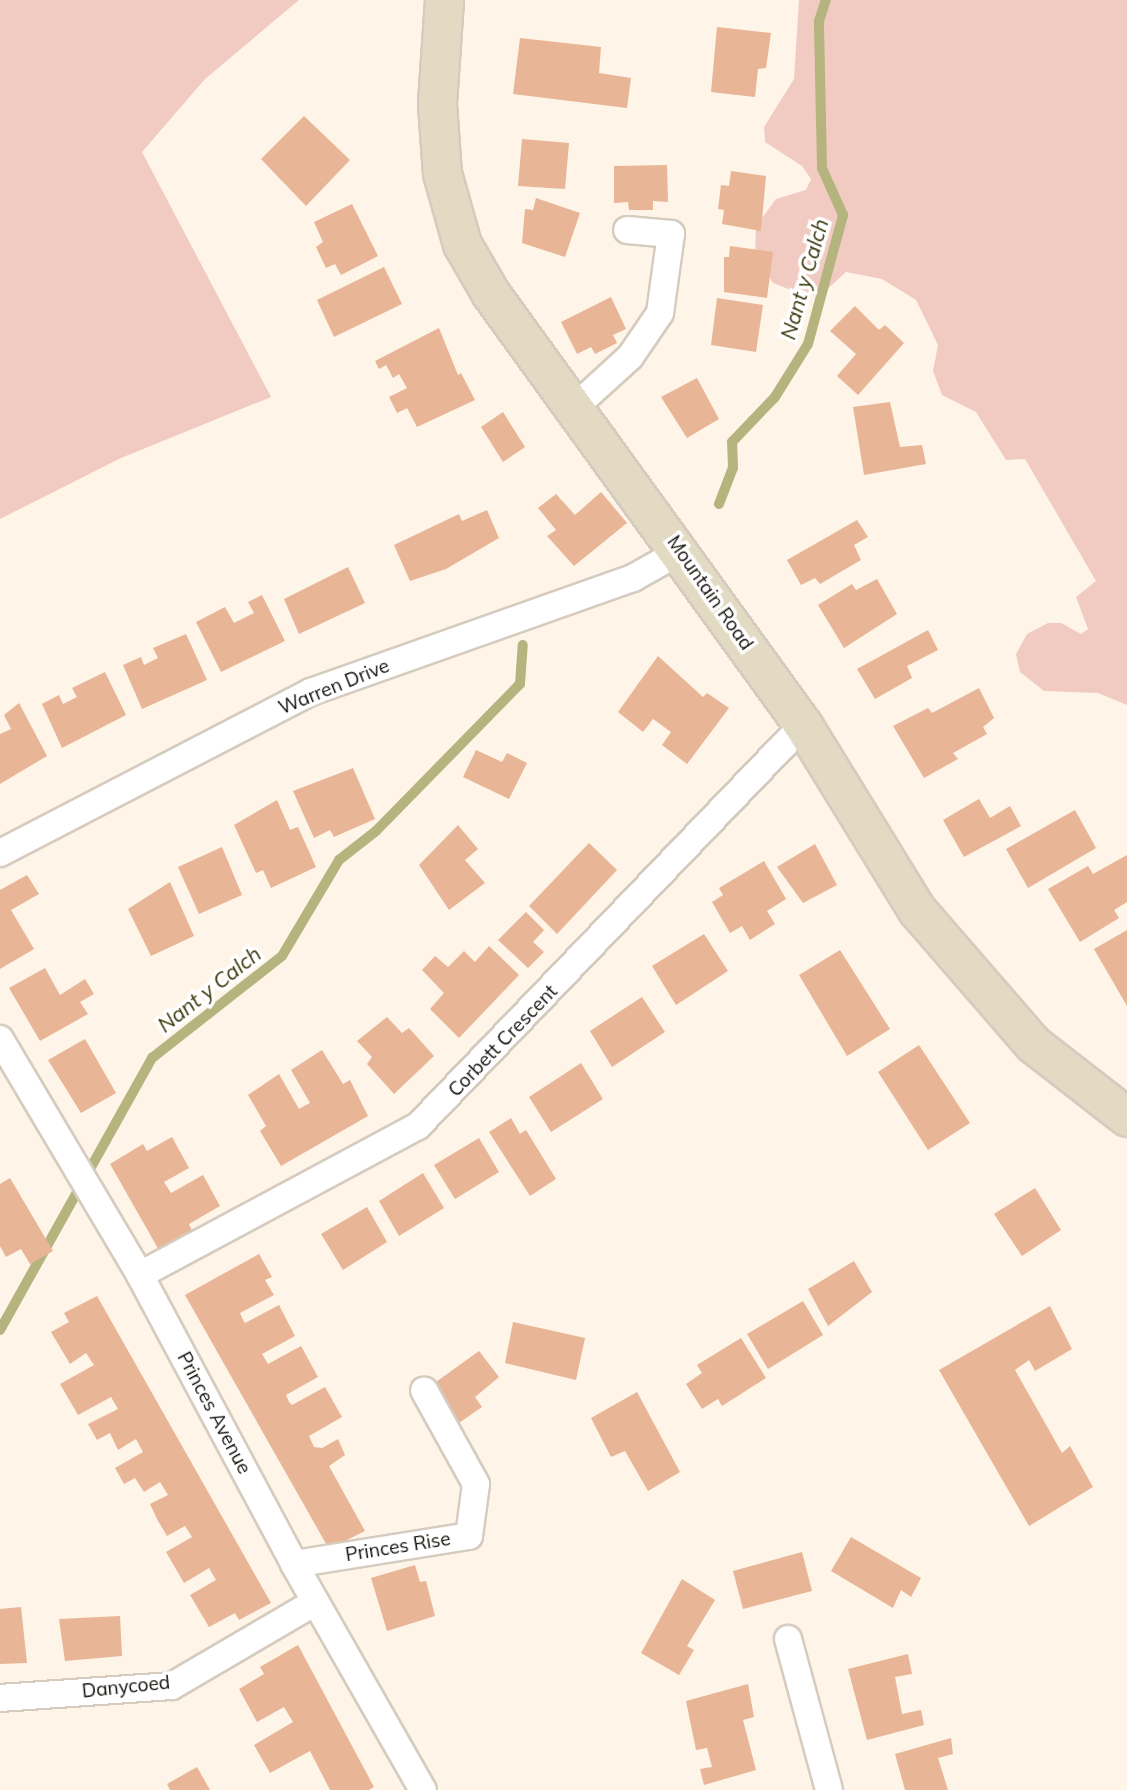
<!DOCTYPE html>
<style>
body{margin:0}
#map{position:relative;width:1127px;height:1790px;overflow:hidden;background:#fef4e8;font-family:Mulish,sans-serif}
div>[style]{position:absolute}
.green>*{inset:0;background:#f1cbc2}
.stream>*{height:10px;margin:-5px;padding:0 5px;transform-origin:5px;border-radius:5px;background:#b5b47e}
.building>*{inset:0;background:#e8b596}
.roads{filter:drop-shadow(2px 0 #d5cbbf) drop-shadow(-2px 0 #d5cbbf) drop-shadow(0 2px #d5cbbf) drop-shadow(0 -2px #d5cbbf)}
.minor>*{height:26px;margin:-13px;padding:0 13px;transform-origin:13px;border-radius:13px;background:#fff}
.secondary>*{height:37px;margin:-18.5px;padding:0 18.5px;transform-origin:18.5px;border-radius:18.5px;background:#e2dac2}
span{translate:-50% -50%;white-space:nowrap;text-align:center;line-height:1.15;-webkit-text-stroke:7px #fff;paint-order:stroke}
.street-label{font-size:19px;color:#120f0b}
.water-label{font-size:21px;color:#3c3a0f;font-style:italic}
</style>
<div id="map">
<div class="green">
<i style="clip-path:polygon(0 0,299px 0,205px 79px,142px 152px,271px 397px,121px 458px,0 519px)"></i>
<i style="clip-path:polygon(799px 0,1127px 0,1127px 705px,1098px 693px,1044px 691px,1020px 672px,1016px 654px,1027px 634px,1048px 623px,1061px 623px,1081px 634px,1088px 629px,1076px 597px,1096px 581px,1025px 459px,1006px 460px,976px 412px,942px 395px,933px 371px,938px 345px,916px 300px,882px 279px,846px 272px,821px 295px,804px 295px,773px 283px,755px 256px,756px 226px,776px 199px,806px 190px,811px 179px,802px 166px,765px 142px,764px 127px,794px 79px)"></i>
</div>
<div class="stream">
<i style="left:719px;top:504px;width:39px;rotate:-69deg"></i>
<i style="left:733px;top:468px;width:26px;rotate:-92deg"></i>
<i style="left:732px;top:442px;width:62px;rotate:-46.3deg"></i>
<i style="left:775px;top:397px;width:62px;rotate:-58.1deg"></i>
<i style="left:808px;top:344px;width:134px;rotate:-74.8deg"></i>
<i style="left:843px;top:215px;width:51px;rotate:-114.1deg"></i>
<i style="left:822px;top:168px;width:147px;rotate:-91.2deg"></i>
<i style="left:819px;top:21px;width:22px;rotate:-72deg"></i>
<i style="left:0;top:1330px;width:312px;rotate:-60.8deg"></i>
<i style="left:152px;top:1058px;width:165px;rotate:-38.1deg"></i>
<i style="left:282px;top:956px;width:112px;rotate:-59.3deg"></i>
<i style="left:339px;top:860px;width:47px;rotate:-38.1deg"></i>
<i style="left:376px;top:831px;width:206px;rotate:-45.6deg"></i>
<i style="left:520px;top:684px;width:39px;rotate:-86deg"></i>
</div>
<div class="building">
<i style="clip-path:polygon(717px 27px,771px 33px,766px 68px,758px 69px,755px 97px,711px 92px)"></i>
<i style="clip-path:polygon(520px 38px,601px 47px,599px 73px,631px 78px,627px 108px,513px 94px)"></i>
<i style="clip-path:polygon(304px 116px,350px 160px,306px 206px,261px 159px)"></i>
<i style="clip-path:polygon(522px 139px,569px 143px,565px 189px,518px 186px)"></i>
<i style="clip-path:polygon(667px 165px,668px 202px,653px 201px,653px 210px,629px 210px,628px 202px,614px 203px,614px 166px)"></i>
<i style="clip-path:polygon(731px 171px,766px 176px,761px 231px,722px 224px,724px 210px,718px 209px,721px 185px,729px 186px)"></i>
<i style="clip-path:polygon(536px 198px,580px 213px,565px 257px,522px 243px,525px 209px,533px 210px)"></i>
<i style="clip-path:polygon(352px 204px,378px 256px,341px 275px,335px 264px,326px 268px,316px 247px,323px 242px,314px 222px)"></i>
<i style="clip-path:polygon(730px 246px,773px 252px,767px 298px,724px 292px,724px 257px,729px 257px)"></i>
<i style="clip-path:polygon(384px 267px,402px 304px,334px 337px,317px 300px)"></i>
<i style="clip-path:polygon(611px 297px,626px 329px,613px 335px,617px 343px,595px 354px,591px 347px,577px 354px,561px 322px)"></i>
<i style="clip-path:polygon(717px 298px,763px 305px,756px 352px,711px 345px)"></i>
<i style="clip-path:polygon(855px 306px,879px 330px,885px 325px,904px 343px,858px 395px,837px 376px,856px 354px,830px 331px)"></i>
<i style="clip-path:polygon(439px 328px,458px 375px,461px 373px,475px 400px,417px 427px,407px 408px,397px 413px,389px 397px,407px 388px,399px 374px,393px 378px,386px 365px,379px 369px,375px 361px)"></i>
<i style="clip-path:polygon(697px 378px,719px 419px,687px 438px,661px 397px)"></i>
<i style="clip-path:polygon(890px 402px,900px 447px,922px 445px,926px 464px,864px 475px,853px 407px)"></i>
<i style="clip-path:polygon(503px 412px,525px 447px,503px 462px,481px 427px)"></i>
<i style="clip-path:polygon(601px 492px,627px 523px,574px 566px,547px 536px,556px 530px,538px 508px,556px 494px,575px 515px)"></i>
<i style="clip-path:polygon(487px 510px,499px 538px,446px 569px,410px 581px,394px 545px,459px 514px,462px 521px)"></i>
<i style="clip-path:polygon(857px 520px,868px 537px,854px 545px,861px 560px,820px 584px,815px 578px,801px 585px,787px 560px)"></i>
<i style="clip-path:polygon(348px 567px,365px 603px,299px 634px,284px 599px)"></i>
<i style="clip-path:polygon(877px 579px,897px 614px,844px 648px,818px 605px,852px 584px,856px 590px)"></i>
<i style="clip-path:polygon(262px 595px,285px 641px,221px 672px,196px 622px,225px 607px,234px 623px,254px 613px,248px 602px)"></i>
<i style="clip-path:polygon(928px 630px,938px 650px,907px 666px,912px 678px,875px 699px,857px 669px)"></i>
<i style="clip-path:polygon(186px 634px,207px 680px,142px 709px,123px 665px,141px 657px,144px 665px,158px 658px,153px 648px)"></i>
<i style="clip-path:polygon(658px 656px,703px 697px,707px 693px,729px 708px,687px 764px,662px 745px,671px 732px,653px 719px,643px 732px,618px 712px)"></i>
<i style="clip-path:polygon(105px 672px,126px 715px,62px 748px,42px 704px,59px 695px,63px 704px,77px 697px,72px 688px)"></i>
<i style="clip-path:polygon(979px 688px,994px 718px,983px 727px,987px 734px,953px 753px,958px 759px,924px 778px,893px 726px,928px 708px,932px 713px)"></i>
<i style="clip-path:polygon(19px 703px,47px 756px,0 784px,0 734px,11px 729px,4px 715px)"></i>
<i style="clip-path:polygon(476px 750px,502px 762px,507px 753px,527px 763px,509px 799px,463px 777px)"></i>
<i style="clip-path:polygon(353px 768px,375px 819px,334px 837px,330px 830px,314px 838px,293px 791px)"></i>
<i style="clip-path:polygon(979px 799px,990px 818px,1010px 806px,1021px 826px,964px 857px,943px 820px)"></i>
<i style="clip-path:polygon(277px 800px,290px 830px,298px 827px,316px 867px,271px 888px,263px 870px,256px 873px,234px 825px)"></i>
<i style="clip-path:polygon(1075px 810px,1096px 848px,1028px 888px,1006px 849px)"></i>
<i style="clip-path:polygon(458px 825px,478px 849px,465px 860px,485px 883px,449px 910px,419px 865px)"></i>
<i style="clip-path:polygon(589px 843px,617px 870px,557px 934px,529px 906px)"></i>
<i style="clip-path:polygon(815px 844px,837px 885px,803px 903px,777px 867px)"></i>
<i style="clip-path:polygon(222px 847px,242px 895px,199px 914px,178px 867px)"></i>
<i style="clip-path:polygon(1127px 855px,1127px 902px,1114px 910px,1119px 918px,1080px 942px,1048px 889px,1088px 866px,1093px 874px)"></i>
<i style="clip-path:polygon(764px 861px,786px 899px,767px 911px,775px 924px,750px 940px,742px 926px,730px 933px,712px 902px,723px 895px,719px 888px)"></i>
<i style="clip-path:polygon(27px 875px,39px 894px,11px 910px,34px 949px,0 969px,0 890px)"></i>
<i style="clip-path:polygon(170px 882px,194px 936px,151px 956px,128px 909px)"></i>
<i style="clip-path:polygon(526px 912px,544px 930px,533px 942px,544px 952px,528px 968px,498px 940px)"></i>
<i style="clip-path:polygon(1127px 930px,1127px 1006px,1094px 949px)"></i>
<i style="clip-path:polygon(704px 934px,728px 971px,676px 1005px,652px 966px)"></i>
<i style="clip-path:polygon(489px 946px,519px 975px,459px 1038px,430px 1009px,444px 993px,422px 970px,435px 956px,448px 967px,464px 951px,475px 962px)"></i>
<i style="clip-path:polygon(840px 950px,890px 1029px,847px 1056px,799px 975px)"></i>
<i style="clip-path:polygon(45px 968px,60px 995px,85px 979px,94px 994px,80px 1002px,88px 1014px,40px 1041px,9px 988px)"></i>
<i style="clip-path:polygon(642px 997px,665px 1032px,612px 1067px,590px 1031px)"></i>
<i style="clip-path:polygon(387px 1017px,402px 1033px,409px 1028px,434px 1056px,394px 1094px,367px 1064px,372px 1057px,357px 1041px)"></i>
<i style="clip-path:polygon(85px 1039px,116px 1093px,81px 1113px,48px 1060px)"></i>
<i style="clip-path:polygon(919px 1045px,970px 1123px,928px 1150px,878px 1072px)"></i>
<i style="clip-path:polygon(322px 1050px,343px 1084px,350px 1080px,368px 1116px,281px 1166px,260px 1131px,266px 1126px,248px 1095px,279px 1074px,299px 1109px,304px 1106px,310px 1103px,291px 1070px)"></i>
<i style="clip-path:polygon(581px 1063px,603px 1099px,551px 1132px,529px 1097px)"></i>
<i style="clip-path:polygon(511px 1118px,520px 1134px,526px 1130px,556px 1179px,530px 1196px,489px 1132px)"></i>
<i style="clip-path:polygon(172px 1137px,189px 1168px,164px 1182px,171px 1193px,203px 1175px,220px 1206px,189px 1224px,193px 1233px,160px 1252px,110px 1164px,143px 1144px,147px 1151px)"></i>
<i style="clip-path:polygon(479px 1138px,499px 1172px,455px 1199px,434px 1165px)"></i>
<i style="clip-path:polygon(423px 1173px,444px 1208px,399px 1236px,379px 1201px)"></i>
<i style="clip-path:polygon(10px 1178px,53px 1251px,30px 1264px,21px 1249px,6px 1257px,0 1246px,0 1184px)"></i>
<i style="clip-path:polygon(1035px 1188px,1061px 1230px,1022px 1256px,994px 1214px)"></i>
<i style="clip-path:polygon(367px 1207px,387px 1242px,343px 1270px,321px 1234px)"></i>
<i style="clip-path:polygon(259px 1254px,272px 1277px,265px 1280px,274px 1295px,240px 1313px,243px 1320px,245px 1323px,279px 1305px,295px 1336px,262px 1354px,268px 1364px,301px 1346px,318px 1377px,286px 1395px,289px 1402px,292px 1405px,325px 1387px,342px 1417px,309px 1436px,314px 1447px,322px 1448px,338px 1439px,345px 1455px,329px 1466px,365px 1531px,329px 1549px,185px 1295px)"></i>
<i style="clip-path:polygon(854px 1261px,872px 1292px,828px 1326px,808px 1289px)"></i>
<i style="clip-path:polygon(97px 1296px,271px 1603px,239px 1620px,235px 1613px,209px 1627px,190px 1595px,216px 1580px,209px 1568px,184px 1583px,166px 1552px,192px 1537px,185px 1526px,167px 1536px,158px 1521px,150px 1504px,168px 1495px,160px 1482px,144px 1492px,135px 1478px,124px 1484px,115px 1468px,143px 1452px,136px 1439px,118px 1450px,110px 1433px,97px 1440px,88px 1424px,118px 1409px,111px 1397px,78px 1415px,60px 1384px,94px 1365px,86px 1353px,70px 1364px,51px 1332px,69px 1322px,64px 1313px)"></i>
<i style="clip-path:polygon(803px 1301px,823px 1335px,768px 1369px,747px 1334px)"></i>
<i style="clip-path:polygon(1050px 1306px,1072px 1349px,1035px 1371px,1029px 1360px,1015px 1370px,1062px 1453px,1070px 1446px,1093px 1487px,1029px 1526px,939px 1370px)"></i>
<i style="clip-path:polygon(513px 1322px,585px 1338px,576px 1380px,505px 1363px)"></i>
<i style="clip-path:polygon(741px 1338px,766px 1378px,722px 1406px,718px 1399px,702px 1409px,686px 1384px,702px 1373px,697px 1365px)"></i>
<i style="clip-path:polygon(479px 1351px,499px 1377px,475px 1397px,482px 1407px,456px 1425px,429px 1387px)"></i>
<i style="clip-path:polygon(637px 1392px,680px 1472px,648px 1491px,625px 1451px,611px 1457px,591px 1418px)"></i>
<i style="clip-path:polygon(851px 1537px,921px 1578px,911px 1597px,901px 1590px,893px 1608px,831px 1571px)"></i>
<i style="clip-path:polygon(802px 1552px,812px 1591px,743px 1609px,733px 1571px)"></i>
<i style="clip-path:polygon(415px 1565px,420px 1582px,426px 1581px,435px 1616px,387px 1631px,371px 1578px)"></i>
<i style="clip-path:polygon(682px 1579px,715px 1600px,687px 1646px,694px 1650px,679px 1675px,641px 1653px)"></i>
<i style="clip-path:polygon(21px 1607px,27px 1663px,0 1664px,0 1609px)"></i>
<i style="clip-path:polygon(120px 1616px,122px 1656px,65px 1661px,59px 1619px)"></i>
<i style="clip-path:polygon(298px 1645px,374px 1787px,369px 1790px,330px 1790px,310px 1751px,270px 1773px,254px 1745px,293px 1722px,284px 1707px,257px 1722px,239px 1689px,264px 1674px,260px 1667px)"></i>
<i style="clip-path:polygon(908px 1654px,912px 1674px,895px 1677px,902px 1714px,921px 1710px,924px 1725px,867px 1740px,848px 1669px)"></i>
<i style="clip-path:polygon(748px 1684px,754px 1717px,743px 1720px,756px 1770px,704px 1785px,700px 1769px,712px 1767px,707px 1748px,696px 1750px,686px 1701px)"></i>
<i style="clip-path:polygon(951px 1738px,953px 1754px,938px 1758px,948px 1790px,905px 1790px,895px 1754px)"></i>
<i style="clip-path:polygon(197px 1767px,210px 1790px,170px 1790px,167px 1784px)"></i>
</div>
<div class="roads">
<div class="minor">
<i style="left:575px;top:407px;width:74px;rotate:-42.3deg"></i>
<i style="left:630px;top:357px;width:53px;rotate:-55.7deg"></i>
<i style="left:660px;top:313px;width:80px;rotate:-82.1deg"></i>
<i style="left:671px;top:234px;width:44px;rotate:-174.8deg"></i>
<i style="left:0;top:853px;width:350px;rotate:-27.4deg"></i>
<i style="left:311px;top:692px;width:342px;rotate:-19.5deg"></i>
<i style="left:633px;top:578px;width:55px;rotate:-29.4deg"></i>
<i style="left:0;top:1039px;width:274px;rotate:59.3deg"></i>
<i style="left:140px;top:1275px;width:327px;rotate:61.9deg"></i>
<i style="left:294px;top:1564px;width:260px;rotate:60.3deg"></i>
<i style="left:140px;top:1275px;width:315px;rotate:-28.2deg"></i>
<i style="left:418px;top:1126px;width:556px;rotate:-46.17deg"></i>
<i style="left:294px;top:1564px;width:177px;rotate:-9.1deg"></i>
<i style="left:469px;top:1536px;width:52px;rotate:-82.3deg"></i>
<i style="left:476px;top:1484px;width:107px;rotate:-119deg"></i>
<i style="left:788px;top:1639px;width:156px;rotate:74.8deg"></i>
<i style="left:0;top:1698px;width:172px;rotate:-4deg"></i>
<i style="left:172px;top:1686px;width:166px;rotate:-30.4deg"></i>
</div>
<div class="secondary">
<i style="left:444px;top:0;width:104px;rotate:93.9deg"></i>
<i style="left:437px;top:104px;width:69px;rotate:85.9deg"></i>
<i style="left:442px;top:173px;width:74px;rotate:74.3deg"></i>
<i style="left:462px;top:244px;width:58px;rotate:59.9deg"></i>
<i style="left:491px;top:294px;width:532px;rotate:54.1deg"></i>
<i style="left:803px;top:725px;width:217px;rotate:58.4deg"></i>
<i style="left:917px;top:910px;width:177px;rotate:49.1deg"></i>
<i style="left:1033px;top:1044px;width:119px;rotate:37.8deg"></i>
</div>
</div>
<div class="street-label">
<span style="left:710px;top:593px;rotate:55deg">Mountain Road</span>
<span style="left:334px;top:687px;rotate:-22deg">Warren Drive</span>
<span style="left:503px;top:1041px;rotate:-46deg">Corbett Crescent</span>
<span style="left:214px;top:1413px;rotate:62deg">Princes Avenue</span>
<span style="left:398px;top:1547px;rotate:-9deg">Princes Rise</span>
<span style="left:126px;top:1687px;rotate:-6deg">Danycoed</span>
</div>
<div class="water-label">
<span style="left:804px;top:279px;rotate:-74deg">Nant y Calch</span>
<span style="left:209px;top:989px;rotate:-38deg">Nant y Calch</span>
</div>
</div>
